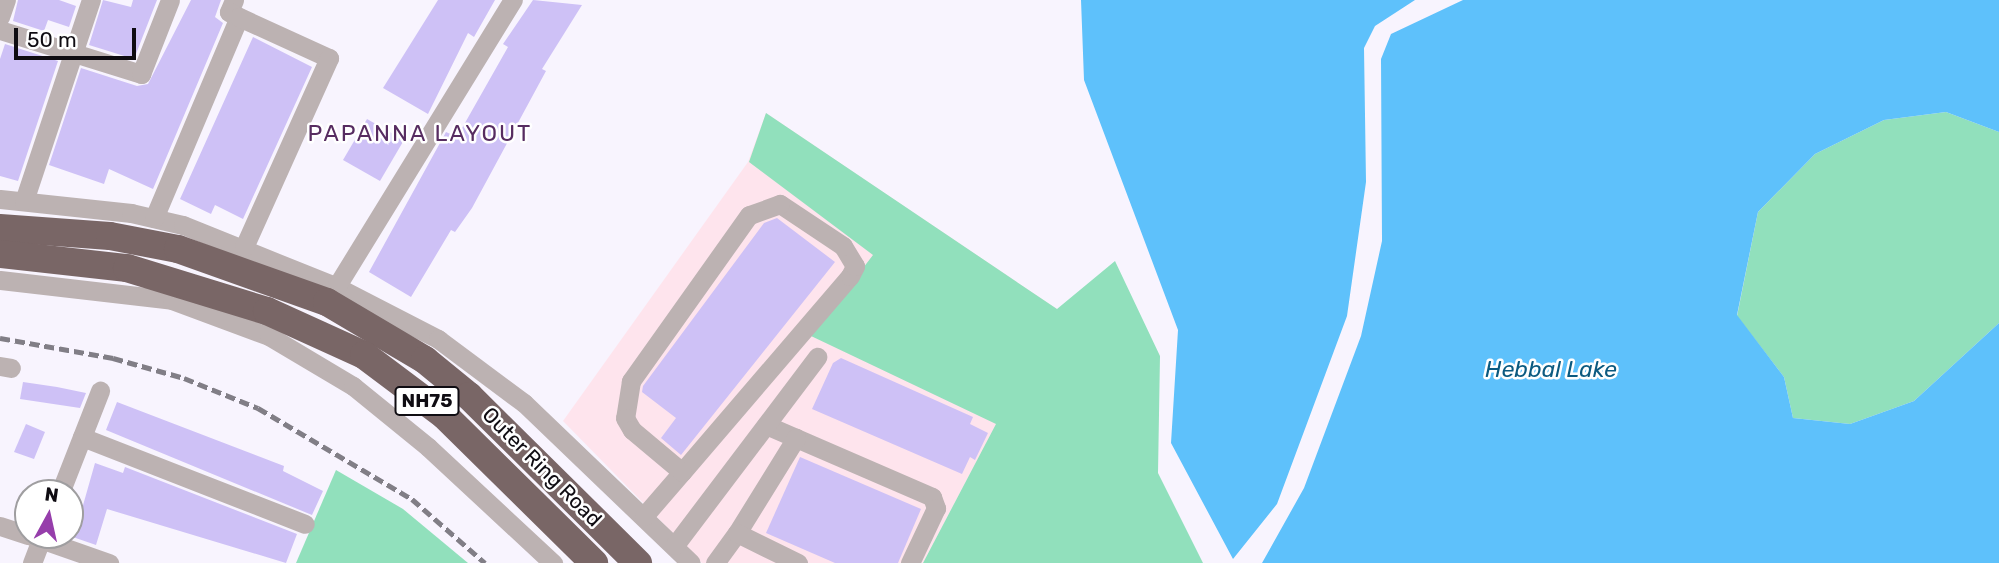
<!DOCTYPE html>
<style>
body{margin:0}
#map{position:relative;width:1999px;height:563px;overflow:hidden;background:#f8f4fe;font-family:Rubik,sans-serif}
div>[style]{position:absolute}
.commercial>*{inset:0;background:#fee4ed}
.green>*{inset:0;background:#91e0bc}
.water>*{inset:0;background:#5ec1fb}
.building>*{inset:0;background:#cec1f6}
.minor>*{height:19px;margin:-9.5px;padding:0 9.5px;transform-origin:9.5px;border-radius:9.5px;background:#bcb2b2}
.highway>*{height:28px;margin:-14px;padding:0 14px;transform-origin:14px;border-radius:14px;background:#796666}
.rail>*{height:5px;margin-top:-2.5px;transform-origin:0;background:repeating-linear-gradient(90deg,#817e86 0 10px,transparent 0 15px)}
span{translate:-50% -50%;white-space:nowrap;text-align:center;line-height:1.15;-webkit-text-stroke:5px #fff;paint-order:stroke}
.shield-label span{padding:2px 5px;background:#fff;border:2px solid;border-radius:5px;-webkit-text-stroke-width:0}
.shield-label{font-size:19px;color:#0f0c12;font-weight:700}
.street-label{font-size:21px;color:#0f0c12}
.neighbourhood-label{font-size:23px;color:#572c61;letter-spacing:2px}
.water-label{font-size:23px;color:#0b5a80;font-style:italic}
.north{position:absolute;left:14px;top:479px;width:70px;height:70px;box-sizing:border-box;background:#fff;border:2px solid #9f9ea0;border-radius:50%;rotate:8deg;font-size:19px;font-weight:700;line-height:28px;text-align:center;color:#0f0c12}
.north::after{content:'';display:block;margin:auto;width:24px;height:32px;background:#963eab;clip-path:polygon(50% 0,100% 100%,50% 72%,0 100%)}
.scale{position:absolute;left:14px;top:28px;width:122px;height:32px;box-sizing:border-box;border:4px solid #0f0c12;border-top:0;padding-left:9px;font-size:21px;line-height:24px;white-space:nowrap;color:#0f0c12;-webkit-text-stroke:5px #fff;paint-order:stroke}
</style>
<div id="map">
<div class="commercial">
<i style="clip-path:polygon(766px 113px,1057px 309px,923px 563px,702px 563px,563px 421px,748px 162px)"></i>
</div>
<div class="green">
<i style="clip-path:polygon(1946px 112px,1999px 132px,1999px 323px,1914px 401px,1850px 424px,1793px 418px,1784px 377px,1737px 316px,1758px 212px,1815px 154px,1884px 120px)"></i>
<i style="clip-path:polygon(766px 113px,1057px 309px,1115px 261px,1160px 356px,1158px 473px,1203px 563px,923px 563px,996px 424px,811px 336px,873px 255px,749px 162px)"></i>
<i style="clip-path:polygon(336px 470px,403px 509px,468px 563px,296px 563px)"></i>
</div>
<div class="water">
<i style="clip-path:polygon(1081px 0,1415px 0,1375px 26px,1364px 48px,1366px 182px,1347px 316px,1277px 504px,1233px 559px,1171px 443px,1178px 330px,1084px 80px)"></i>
<i style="clip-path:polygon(1463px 0,1999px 0,1999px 132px,1946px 112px,1884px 120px,1815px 154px,1758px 212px,1737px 315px,1784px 377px,1793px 418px,1850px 424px,1914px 401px,1999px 323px,1999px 563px,1262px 563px,1304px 488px,1361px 336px,1382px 241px,1381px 59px,1391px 34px)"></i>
</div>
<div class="building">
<i style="clip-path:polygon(18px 0,59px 0,76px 6px,69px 27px,48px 20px,44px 31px,13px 21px)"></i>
<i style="clip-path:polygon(103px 0,131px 7px,133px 0,157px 0,134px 59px,89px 45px)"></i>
<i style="clip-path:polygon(191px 0,221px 0,215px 17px,223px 23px,153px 189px,109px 169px,104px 184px,49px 165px,81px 68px,137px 86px,148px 84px)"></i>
<i style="clip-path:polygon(438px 0,495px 0,474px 37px,468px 33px,428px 114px,383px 88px)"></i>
<i style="clip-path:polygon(533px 0,582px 5px,542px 69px,546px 71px,472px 208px,455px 232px,451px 230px,411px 297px,369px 272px,446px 132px,457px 137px,508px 47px,503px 44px)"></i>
<i style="clip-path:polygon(253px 37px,312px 67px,243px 219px,215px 205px,211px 214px,180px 199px)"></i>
<i style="clip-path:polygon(5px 44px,58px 61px,18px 181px,0 176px,0 59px)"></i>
<i style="clip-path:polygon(367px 119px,404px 140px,380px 181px,343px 160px)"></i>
<i style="clip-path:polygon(777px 218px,835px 262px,681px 455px,661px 438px,676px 418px,642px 392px,643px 386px,764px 223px)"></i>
<i style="clip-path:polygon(841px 358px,973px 417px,970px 424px,988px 433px,975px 460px,970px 457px,962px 474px,812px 409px,833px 363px)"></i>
<i style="clip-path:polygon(23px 382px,57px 387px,86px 393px,80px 408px,20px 399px)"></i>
<i style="clip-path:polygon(117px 402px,284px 466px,283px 471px,323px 491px,312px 515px,106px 430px)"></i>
<i style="clip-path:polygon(26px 424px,45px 432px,34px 459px,14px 452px)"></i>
<i style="clip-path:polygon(800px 457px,921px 509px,898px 563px,835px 563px,766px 533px)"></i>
<i style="clip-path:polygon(95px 463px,123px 473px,125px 467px,297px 534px,286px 563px,107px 509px,96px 545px,67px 535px,70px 528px,76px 530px)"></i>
</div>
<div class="minor">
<i style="left:234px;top:0;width:13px;rotate:113deg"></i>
<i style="left:229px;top:12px;width:11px;rotate:27deg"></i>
<i style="left:0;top:17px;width:18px;rotate:-71deg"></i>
<i style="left:0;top:30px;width:148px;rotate:17.3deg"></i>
<i style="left:141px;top:74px;width:79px;rotate:-68.6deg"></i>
<i style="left:0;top:199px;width:132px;rotate:6.1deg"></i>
<i style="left:131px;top:213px;width:53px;rotate:13deg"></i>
<i style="left:183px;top:225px;width:166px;rotate:21.9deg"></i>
<i style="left:337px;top:287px;width:114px;rotate:27.2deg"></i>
<i style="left:438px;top:339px;width:107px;rotate:36.7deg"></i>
<i style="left:524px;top:403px;width:231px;rotate:43.8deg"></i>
<i style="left:24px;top:201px;width:212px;rotate:-71.6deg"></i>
<i style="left:154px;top:218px;width:218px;rotate:-67.1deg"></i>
<i style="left:239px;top:17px;width:99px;rotate:24.5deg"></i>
<i style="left:329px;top:58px;width:207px;rotate:114.2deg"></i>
<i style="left:0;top:280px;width:173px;rotate:6.6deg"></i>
<i style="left:172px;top:300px;width:103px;rotate:20.4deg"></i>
<i style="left:269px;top:336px;width:98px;rotate:30.8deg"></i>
<i style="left:353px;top:386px;width:97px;rotate:39.1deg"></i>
<i style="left:428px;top:447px;width:171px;rotate:42.9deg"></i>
<i style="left:330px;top:297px;width:349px;rotate:-58.4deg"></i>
<i style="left:0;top:366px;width:11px;rotate:10deg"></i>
<i style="left:766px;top:425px;width:181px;rotate:23.4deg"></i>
<i style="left:932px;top:497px;width:12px;rotate:70deg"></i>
<i style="left:936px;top:508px;width:61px;rotate:115.3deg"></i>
<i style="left:82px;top:437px;width:239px;rotate:21.3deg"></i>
<i style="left:60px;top:493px;width:110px;rotate:-68.6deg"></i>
<i style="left:644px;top:516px;width:58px;rotate:-49.2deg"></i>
<i style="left:682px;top:472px;width:258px;rotate:-49.4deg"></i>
<i style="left:850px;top:276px;width:11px;rotate:-63deg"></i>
<i style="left:855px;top:266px;width:23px;rotate:-121deg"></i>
<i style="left:843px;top:246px;width:76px;rotate:-146.3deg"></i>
<i style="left:780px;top:204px;width:33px;rotate:160deg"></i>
<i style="left:749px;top:215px;width:204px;rotate:125.4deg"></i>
<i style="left:631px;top:381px;width:37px;rotate:99deg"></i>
<i style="left:625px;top:418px;width:14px;rotate:60deg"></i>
<i style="left:632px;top:430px;width:65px;rotate:40deg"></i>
<i style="left:0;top:526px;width:29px;rotate:18deg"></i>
<i style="left:737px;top:533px;width:112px;rotate:-58.2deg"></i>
<i style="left:29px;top:535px;width:85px;rotate:19.3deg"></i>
<i style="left:675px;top:545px;width:236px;rotate:-52.9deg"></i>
<i style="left:32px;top:563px;width:30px;rotate:-69deg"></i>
<i style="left:715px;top:563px;width:37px;rotate:-54deg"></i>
<i style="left:737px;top:533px;width:68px;rotate:26.2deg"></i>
</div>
<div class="highway">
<i style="left:0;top:228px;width:110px;rotate:4.2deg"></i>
<i style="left:110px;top:236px;width:69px;rotate:10.8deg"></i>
<i style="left:178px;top:249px;width:158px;rotate:19.6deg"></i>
<i style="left:327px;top:302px;width:114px;rotate:30.6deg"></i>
<i style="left:425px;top:360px;width:57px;rotate:39.3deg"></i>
<i style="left:469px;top:396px;width:238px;rotate:44.7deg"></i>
<i style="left:0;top:254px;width:128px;rotate:6.3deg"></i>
<i style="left:127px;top:268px;width:146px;rotate:17.1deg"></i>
<i style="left:267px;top:311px;width:107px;rotate:24.4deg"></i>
<i style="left:364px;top:355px;width:100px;rotate:36.9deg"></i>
<i style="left:444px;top:415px;width:211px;rotate:44.6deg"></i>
</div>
<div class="rail">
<i style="left:0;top:338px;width:115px;rotate:10deg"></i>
<i style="left:113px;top:358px;width:74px;rotate:15.7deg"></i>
<i style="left:184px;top:378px;width:80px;rotate:22.1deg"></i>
<i style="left:258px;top:408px;width:179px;rotate:30.6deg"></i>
<i style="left:412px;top:499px;width:97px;rotate:41.2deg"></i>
</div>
<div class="shield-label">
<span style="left:427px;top:401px">NH75</span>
</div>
<div class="street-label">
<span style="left:542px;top:467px;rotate:45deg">Outer Ring Road</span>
</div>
<div class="neighbourhood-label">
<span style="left:420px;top:133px">PAPANNA LAYOUT</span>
</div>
<div class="water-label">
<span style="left:1551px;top:369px">Hebbal Lake</span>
</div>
<div class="north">N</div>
<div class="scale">50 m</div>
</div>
